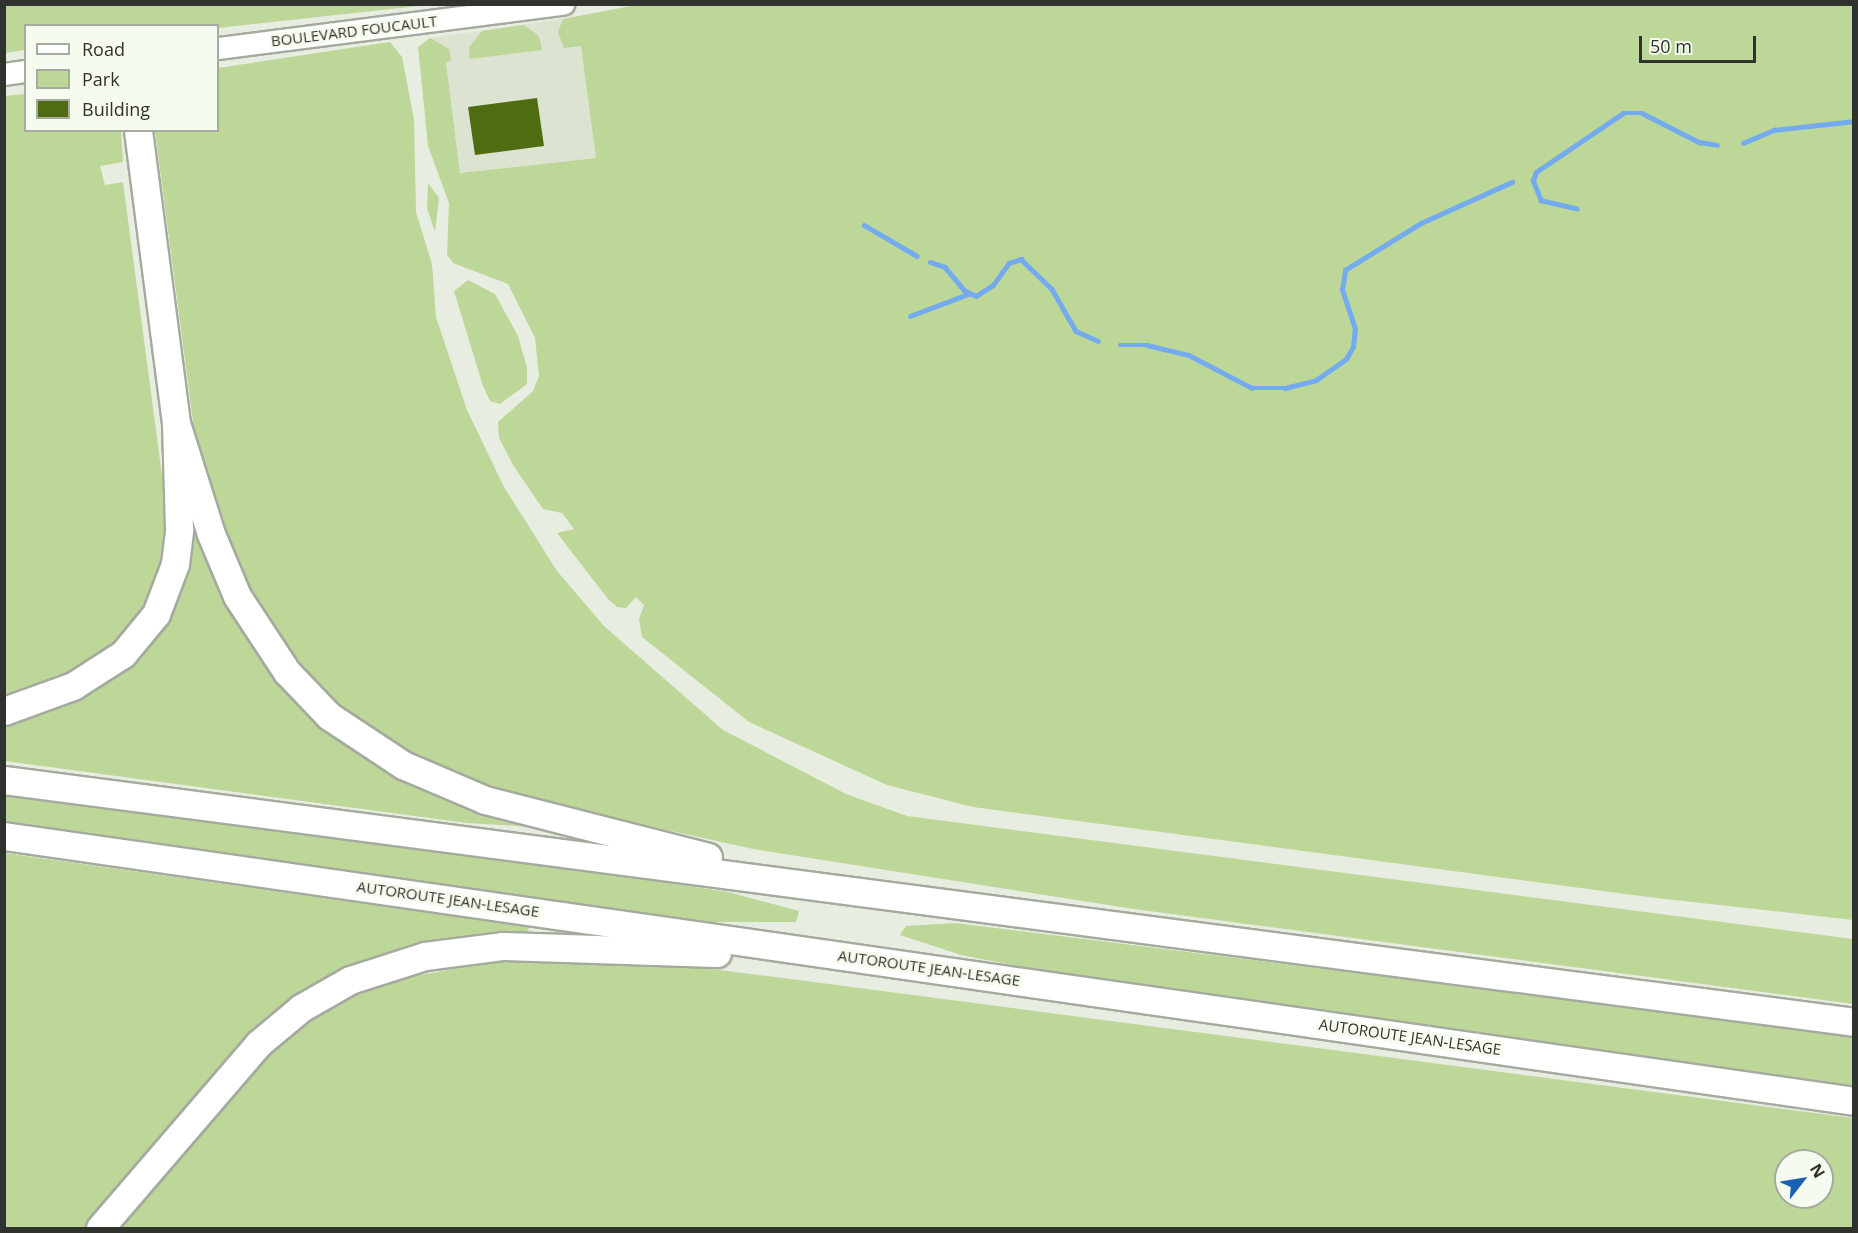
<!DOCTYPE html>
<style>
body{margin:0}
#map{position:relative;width:1858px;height:1233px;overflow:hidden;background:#e8ede1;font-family:"Open Sans",sans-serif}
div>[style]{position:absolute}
.built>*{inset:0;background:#dce4d1}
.green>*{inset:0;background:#bdd798}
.stream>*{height:4.5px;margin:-2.25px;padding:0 2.25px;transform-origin:2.25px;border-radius:2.25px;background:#74aaf0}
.building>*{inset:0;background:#506c13}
.roads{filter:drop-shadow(2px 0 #a5aa9e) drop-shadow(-2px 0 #a5aa9e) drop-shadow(0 2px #a5aa9e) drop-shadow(0 -2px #a5aa9e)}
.secondary>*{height:21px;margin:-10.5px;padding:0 10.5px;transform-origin:10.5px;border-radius:10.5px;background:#fff}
.highway>*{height:27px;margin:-13.5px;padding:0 13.5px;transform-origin:13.5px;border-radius:13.5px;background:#fff}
span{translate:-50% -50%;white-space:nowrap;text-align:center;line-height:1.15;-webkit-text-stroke:6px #f5fbee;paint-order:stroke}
.street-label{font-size:15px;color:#30322d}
.frame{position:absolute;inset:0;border:6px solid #30322d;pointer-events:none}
.legend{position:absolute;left:24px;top:24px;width:195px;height:108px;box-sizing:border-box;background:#f5fbee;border:2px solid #a6aba1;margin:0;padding:8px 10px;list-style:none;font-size:18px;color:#30322d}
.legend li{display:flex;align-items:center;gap:12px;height:30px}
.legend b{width:30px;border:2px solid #a6aba1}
.north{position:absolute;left:1774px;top:1149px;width:60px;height:60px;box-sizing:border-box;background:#f5fbee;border:2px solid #a6aba1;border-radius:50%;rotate:59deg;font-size:16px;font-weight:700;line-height:24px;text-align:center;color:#30322d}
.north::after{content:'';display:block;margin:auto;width:21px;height:27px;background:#1a60b0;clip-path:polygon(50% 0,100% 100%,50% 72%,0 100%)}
.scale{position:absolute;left:1639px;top:36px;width:117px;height:27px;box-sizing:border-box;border:3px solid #30322d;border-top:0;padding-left:8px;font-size:18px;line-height:21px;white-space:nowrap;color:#30322d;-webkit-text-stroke:4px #f5fbee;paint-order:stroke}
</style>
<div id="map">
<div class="built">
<i style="clip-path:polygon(582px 16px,596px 158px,460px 173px,446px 63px,430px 38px)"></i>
</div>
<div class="green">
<i style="clip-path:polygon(5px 4px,428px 4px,428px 5px,218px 28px,26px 26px,25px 50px,5px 53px)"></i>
<i style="clip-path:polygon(636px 5px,1853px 5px,1853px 920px,1656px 898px,973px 807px,887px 785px,749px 722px,642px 637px,639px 619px,644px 605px,636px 597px,626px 608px,617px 607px,608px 599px,557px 533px,574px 529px,562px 513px,543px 509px,513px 465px,499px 438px,498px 422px,533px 391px,539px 376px,535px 338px,508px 284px,453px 263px,447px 255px,449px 203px,428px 146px,418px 47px,430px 38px,449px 49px,451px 60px,446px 63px,460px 173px,596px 158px,581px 46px,564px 48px,558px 32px,563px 19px)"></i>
<i style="clip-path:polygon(524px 25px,539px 36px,542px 50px,470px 59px,469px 47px,482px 31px)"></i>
<i style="clip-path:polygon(390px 42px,402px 57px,414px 119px,416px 212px,432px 264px,436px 317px,467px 410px,504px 487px,557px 571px,604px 626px,723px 730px,846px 794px,907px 816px,1853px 939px,1853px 1004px,1134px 909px,753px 849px,531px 800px,478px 784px,366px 731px,323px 693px,277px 637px,248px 589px,215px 507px,194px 429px,155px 131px,218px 130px,218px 68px)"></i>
<i style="clip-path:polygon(25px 94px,26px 130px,121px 131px,123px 162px,100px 166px,105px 185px,123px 182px,167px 513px,164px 552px,139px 622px,119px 643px,65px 676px,5px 698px,4px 96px)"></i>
<i style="clip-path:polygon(428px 183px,439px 198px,435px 232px,427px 208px)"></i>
<i style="clip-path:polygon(468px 280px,495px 294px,518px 336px,527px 368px,527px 384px,500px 404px,490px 401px,483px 386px,454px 291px)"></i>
<i style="clip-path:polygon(188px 503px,297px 698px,553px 828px,467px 823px,5px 761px,4px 720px,136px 656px)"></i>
<i style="clip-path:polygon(5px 794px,609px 874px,728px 892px,799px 911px,796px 922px,704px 922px,5px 821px)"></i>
<i style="clip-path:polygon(5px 853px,401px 909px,529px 927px,527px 936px,324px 986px,91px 1228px,5px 1228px)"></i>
<i style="clip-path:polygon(955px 923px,1853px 1035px,1853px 1089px,1033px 969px,961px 955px,900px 935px,906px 926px)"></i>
<i style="clip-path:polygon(evenodd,553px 959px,675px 964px,1853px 1118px,1853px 1228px,117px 1228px,251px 1070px,333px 1004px,399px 979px,485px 963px,553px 959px,1786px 1161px,1822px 1161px,1822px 1197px,1786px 1197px,1786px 1161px)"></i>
</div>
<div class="stream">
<i style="left:1743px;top:143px;width:34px;rotate:-23deg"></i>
<i style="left:1774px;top:130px;width:81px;rotate:-6.4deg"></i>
<i style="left:1577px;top:209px;width:37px;rotate:-167deg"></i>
<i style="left:1541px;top:201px;width:22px;rotate:-112deg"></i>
<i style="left:1533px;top:181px;width:9px;rotate:-72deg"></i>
<i style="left:1536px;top:172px;width:105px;rotate:-34.1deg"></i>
<i style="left:1623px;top:113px;width:19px"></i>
<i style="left:1642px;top:113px;width:64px;rotate:27deg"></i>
<i style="left:1699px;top:142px;width:18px;rotate:9deg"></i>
<i style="left:864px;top:225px;width:61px;rotate:30.3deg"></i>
<i style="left:930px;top:262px;width:16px;rotate:18deg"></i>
<i style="left:945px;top:267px;width:30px;rotate:50deg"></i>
<i style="left:964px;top:290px;width:13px;rotate:27deg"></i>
<i style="left:976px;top:296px;width:20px;rotate:-33deg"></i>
<i style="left:993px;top:285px;width:27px;rotate:-54deg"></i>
<i style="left:1009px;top:263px;width:13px;rotate:-18deg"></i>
<i style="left:1021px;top:259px;width:43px;rotate:44.1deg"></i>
<i style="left:1052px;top:289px;width:48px;rotate:60.3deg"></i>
<i style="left:1076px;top:331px;width:24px;rotate:24deg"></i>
<i style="left:910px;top:316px;width:62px;rotate:-20.8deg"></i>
<i style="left:1120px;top:345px;width:27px"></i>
<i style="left:1147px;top:345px;width:43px;rotate:13.4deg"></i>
<i style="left:1189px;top:355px;width:71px;rotate:27.6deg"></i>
<i style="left:1252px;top:388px;width:33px"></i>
<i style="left:1285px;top:388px;width:32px;rotate:-14deg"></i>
<i style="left:1316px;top:380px;width:37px;rotate:-35deg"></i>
<i style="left:1346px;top:359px;width:14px;rotate:-60deg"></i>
<i style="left:1353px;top:347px;width:18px;rotate:-84deg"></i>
<i style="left:1355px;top:329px;width:41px;rotate:-108.4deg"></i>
<i style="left:1342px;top:290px;width:20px;rotate:-81deg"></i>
<i style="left:1345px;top:270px;width:89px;rotate:-31.7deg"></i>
<i style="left:1421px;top:223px;width:100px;rotate:-24.3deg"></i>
</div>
<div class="building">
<i style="clip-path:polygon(537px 98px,544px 146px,475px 155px,468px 107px)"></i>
</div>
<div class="roads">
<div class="secondary">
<i style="left:218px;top:48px;width:348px;rotate:-7.3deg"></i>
<i style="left:4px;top:74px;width:22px;rotate:-8deg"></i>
</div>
<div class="highway">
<i style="left:176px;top:423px;width:116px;rotate:72.5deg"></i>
<i style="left:211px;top:534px;width:67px;rotate:67.2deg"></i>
<i style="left:237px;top:596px;width:91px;rotate:56.7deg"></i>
<i style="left:287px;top:672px;width:61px;rotate:46.3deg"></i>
<i style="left:329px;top:716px;width:89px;rotate:33.5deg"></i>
<i style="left:403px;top:765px;width:89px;rotate:23.1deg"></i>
<i style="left:485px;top:800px;width:230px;rotate:14.3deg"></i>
<i style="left:4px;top:711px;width:73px;rotate:-19.9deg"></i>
<i style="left:73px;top:686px;width:59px;rotate:-32.6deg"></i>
<i style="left:123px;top:654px;width:52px;rotate:-50.5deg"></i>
<i style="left:156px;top:614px;width:53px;rotate:-69.2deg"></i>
<i style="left:175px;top:564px;width:35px;rotate:-83deg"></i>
<i style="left:179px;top:529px;width:106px;rotate:-91.6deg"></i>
<i style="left:176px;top:423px;width:295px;rotate:-97.4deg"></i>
<i style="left:4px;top:780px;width:1866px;rotate:7.45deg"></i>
<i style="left:4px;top:836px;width:1869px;rotate:8.15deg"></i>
<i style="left:100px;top:1228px;width:243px;rotate:-49.3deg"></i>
<i style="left:258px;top:1044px;width:56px;rotate:-39.9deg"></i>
<i style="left:301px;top:1008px;width:56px;rotate:-29.7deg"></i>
<i style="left:350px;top:980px;width:79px;rotate:-17.7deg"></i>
<i style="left:425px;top:956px;width:79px;rotate:-7.3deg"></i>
<i style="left:503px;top:946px;width:214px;rotate:1.9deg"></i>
</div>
</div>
<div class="street-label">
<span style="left:354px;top:31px;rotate:-7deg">BOULEVARD FOUCAULT</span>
<span style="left:448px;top:899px;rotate:8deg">AUTOROUTE JEAN-LESAGE</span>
<span style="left:929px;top:968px;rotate:8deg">AUTOROUTE JEAN-LESAGE</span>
<span style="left:1410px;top:1037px;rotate:8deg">AUTOROUTE JEAN-LESAGE</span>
</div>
<div class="frame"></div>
<ul class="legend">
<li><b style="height:8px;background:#fff"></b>Road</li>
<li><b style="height:16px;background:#bdd798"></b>Park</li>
<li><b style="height:16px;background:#506c13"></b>Building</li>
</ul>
<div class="north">N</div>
<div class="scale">50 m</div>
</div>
